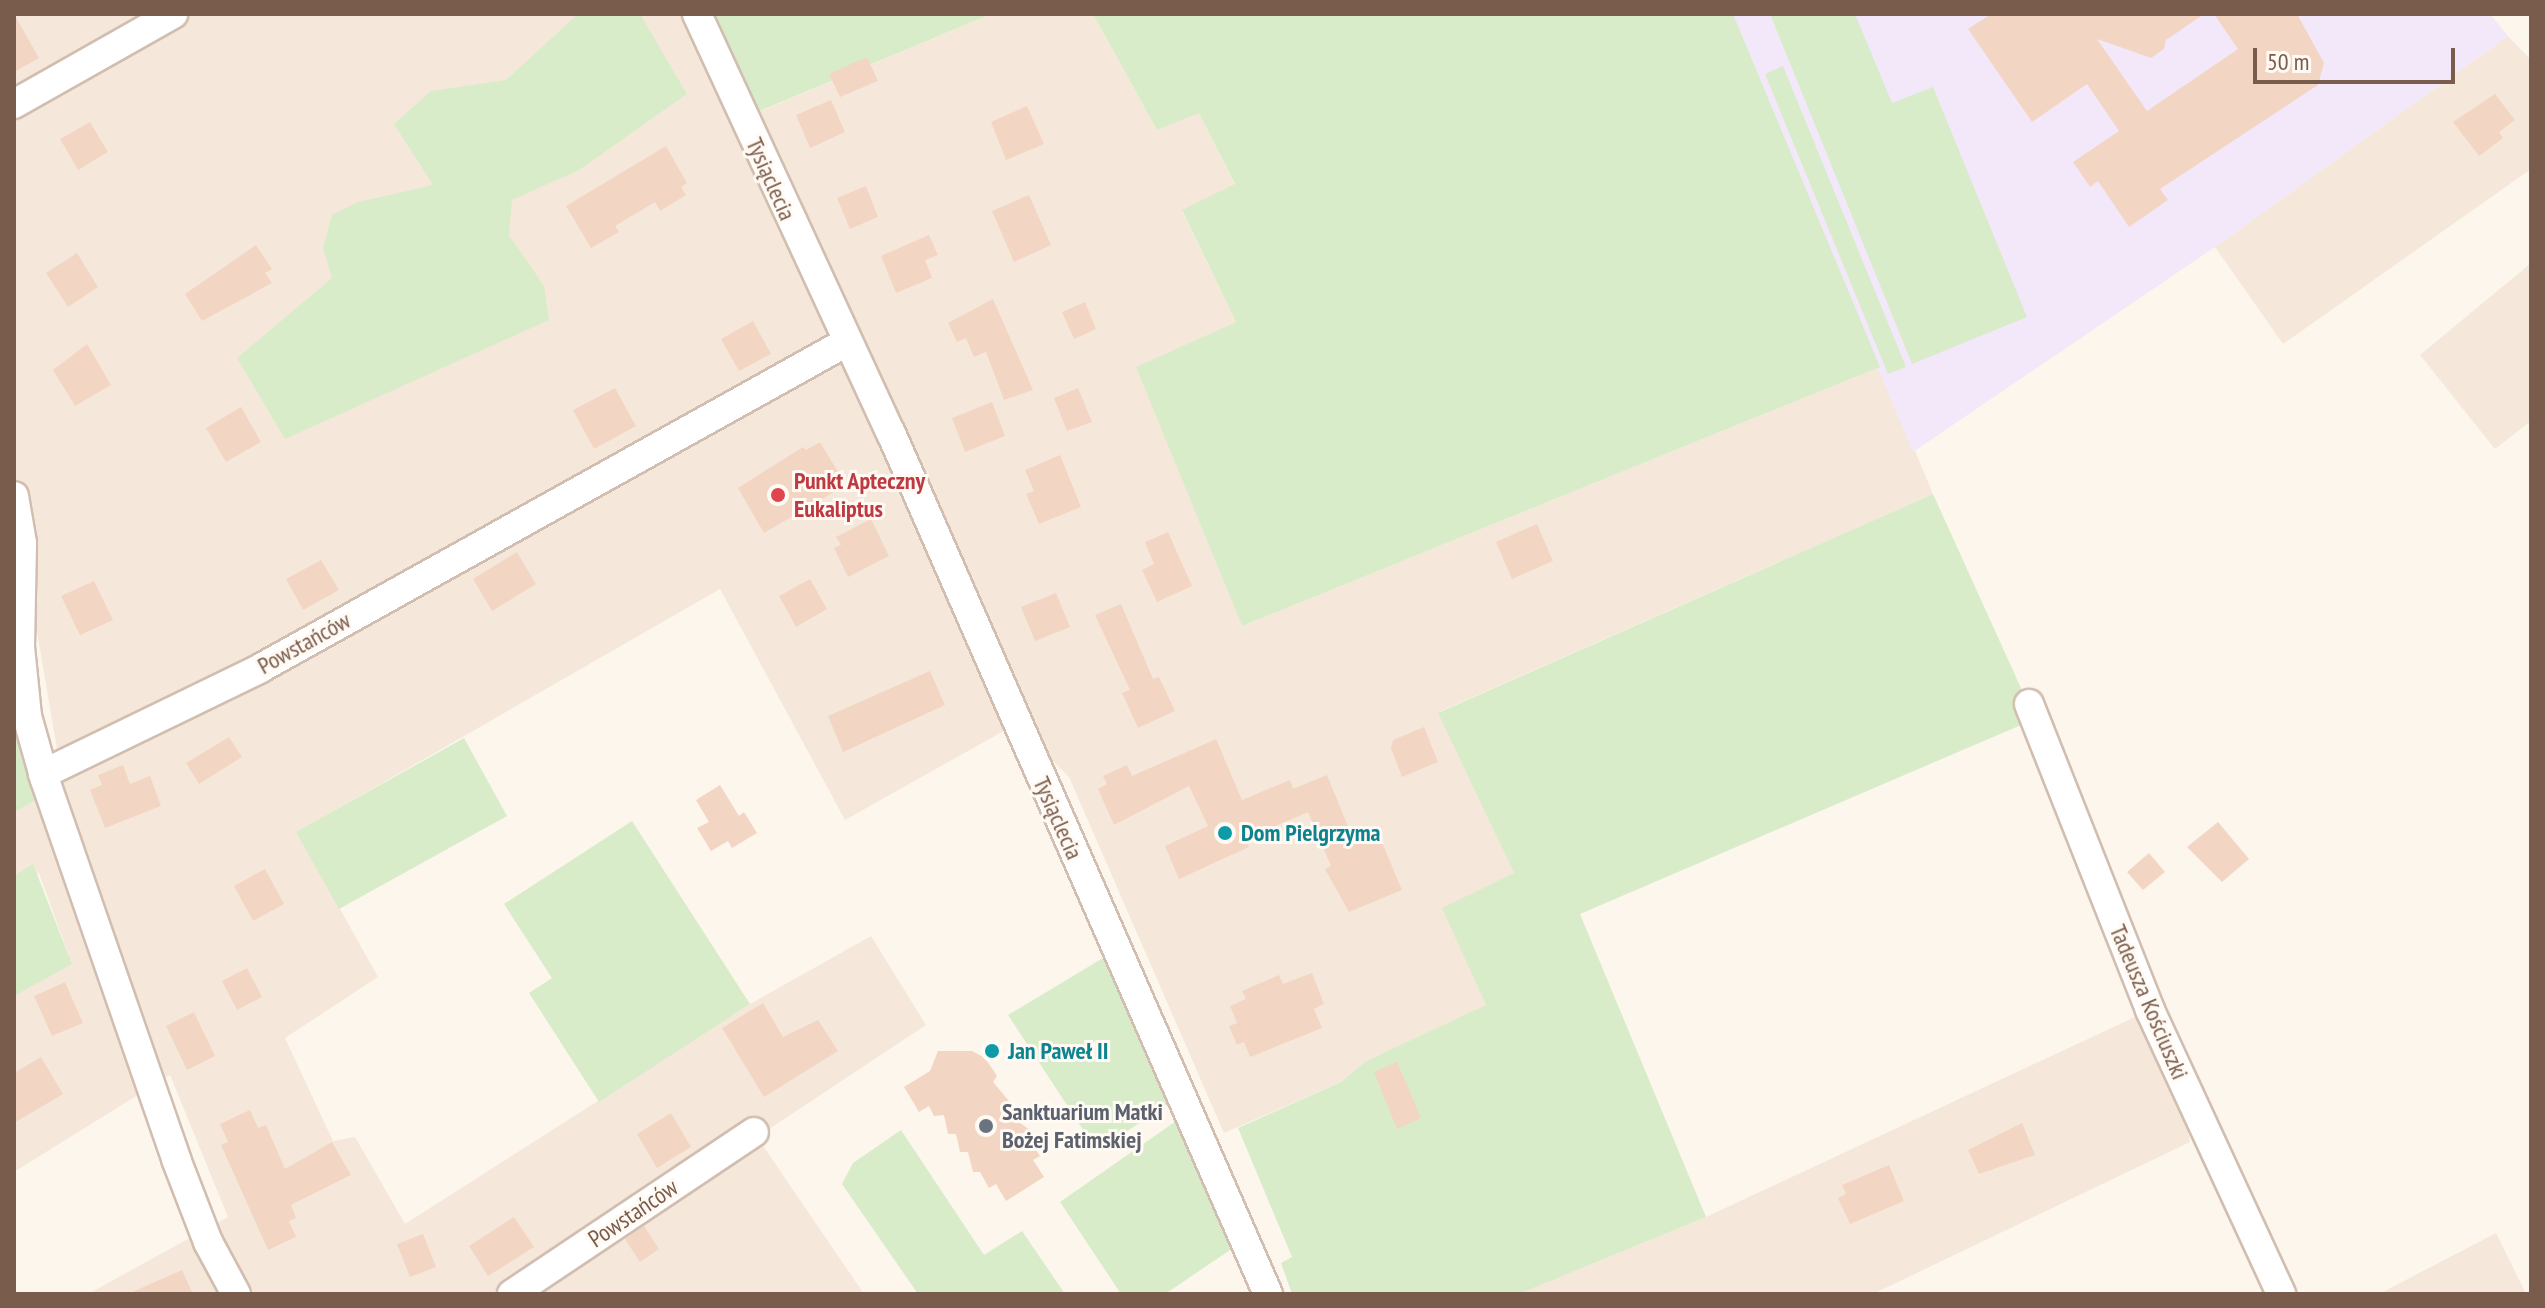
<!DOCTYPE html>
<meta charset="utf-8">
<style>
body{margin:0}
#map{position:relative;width:2545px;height:1308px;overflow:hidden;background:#fdf6ec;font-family:"PT Sans Narrow",sans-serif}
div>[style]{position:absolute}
.residential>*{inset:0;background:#f5e8da}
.education>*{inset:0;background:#f3e8fa}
.green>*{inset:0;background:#d8ecc9}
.building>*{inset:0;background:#f3d5c3}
.roads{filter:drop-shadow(2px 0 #d1beb0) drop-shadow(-2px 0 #d1beb0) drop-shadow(0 2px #d1beb0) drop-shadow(0 -2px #d1beb0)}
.street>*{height:28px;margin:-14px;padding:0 14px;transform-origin:14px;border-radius:14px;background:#fff}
.dots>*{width:22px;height:22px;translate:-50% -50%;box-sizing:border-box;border:4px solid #fffaf3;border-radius:50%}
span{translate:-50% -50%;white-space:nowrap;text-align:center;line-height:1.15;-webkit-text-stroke:6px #fffaf3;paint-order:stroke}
.street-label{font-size:24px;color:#7a5c4d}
.health-label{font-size:24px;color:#be3a42;font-weight:700}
.left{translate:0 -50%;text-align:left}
.culture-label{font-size:24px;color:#0d838f;font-weight:700}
.worship-label{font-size:24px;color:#5b616d;font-weight:700}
.frame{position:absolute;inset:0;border:16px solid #7a5c4d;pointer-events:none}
.scale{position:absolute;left:2253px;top:48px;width:202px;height:36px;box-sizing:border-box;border:4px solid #7a5c4d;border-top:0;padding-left:10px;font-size:24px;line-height:28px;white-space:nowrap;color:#7a5c4d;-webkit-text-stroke:6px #fffaf3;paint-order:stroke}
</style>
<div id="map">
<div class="residential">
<i style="clip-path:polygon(14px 14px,697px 14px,744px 118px,991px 14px,1093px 14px,1157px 130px,1199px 112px,1235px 185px,1182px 211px,1236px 322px,1137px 367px,1242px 626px,1880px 367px,1933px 494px,1439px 712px,1514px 873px,1487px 1005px,1366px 1061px,1341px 1082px,1224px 1133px,1069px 777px,1016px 724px,845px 820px,720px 589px,297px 832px,378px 977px,285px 1038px,333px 1141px,355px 1137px,405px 1224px,750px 1004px,871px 936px,926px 1025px,757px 1137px,864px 1294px,88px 1294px,228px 1217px,170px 1075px,14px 1172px,14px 987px,69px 956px,39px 873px,14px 884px,14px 800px,62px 778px,14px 498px)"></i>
<i style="clip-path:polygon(2508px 36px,2531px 60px,2531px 169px,2283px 344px,2215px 247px)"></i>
<i style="clip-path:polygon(2531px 263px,2531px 421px,2495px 449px,2420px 355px)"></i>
<i style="clip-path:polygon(2150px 1010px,2178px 1073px,2190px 1142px,1873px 1294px,1519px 1294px,1706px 1217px)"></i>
<i style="clip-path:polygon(2496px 1233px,2526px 1294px,2379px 1294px)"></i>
</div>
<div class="education">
<i style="clip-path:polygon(1729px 14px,2490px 14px,2508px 36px,2215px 247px,1913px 452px)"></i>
</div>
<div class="green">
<i style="clip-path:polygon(578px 14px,640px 14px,687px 94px,579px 170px,512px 200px,509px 235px,544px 286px,549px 320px,285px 439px,237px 358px,332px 278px,323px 248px,332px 215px,358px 202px,433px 185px,394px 124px,431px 91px,506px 80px)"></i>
<i style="clip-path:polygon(697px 14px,991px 14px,743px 118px)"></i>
<i style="clip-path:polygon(1093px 14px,1733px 14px,1880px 367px,1242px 626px,1136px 367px,1236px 322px,1182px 210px,1235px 184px,1199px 113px,1157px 130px)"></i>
<i style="clip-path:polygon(1770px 14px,1855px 14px,1892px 103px,1933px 87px,2027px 317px,1912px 364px)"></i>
<i style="clip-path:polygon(1783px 66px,1906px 367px,1888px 374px,1765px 74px)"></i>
<i style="clip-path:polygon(1933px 494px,2035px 719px,1580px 914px,1706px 1217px,1519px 1294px,1292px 1294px,1281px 1263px,1292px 1257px,1238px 1128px,1341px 1082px,1366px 1061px,1486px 1005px,1442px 908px,1514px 873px,1438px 713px)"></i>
<i style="clip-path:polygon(14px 725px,36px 800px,14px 812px)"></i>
<i style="clip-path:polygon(464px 738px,507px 816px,339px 909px,296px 832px)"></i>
<i style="clip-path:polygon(632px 821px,750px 1004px,599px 1102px,529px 993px,552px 978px,504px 904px)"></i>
<i style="clip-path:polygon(33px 864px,72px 964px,14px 996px,14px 876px)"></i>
<i style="clip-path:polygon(1103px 958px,1171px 1102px,1097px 1151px,1008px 1015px)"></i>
<i style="clip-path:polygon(1179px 1119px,1236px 1246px,1165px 1294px,1121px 1294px,1060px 1202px)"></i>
<i style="clip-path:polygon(901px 1130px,984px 1255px,1022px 1231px,1065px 1294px,918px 1294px,842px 1184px,853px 1163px)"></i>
</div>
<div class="building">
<i style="clip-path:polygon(14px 14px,39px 58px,14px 72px)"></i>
<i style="clip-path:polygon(1991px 14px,2204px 14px,2166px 40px,2164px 49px,2151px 58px,2097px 39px,2147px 111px,2238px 49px,2214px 14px,2297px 14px,2324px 63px,2318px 85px,2160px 189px,2168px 200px,2129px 227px,2098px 181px,2090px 187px,2073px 162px,2119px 131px,2087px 84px,2032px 122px,1968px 29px)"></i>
<i style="clip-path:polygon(867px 57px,878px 81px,840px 97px,829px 74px)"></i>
<i style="clip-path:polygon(2495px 94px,2515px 120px,2499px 132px,2503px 138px,2479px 156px,2453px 122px)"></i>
<i style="clip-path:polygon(831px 100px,845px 132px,810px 148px,796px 115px)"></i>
<i style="clip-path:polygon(1027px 106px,1044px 144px,1006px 160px,991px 122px)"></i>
<i style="clip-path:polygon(90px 122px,108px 152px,78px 170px,60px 139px)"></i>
<i style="clip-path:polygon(666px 146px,687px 183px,681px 187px,686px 195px,660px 211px,655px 202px,615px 226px,619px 232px,591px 248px,566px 206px)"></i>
<i style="clip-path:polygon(866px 186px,878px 217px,850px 229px,837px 198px)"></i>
<i style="clip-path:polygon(1029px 195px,1051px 245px,1014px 262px,992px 211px)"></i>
<i style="clip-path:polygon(929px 235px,938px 255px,925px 260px,932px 278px,896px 293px,881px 256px)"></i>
<i style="clip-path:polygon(256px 245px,272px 269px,265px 273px,272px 283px,202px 321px,185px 294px)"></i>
<i style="clip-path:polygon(77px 253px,98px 287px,68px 307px,46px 273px)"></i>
<i style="clip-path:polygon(993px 299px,1033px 390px,1004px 400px,986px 352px,974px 357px,966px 338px,957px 342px,948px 323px)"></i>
<i style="clip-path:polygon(1085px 302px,1096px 329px,1074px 339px,1062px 312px)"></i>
<i style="clip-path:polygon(753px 321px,771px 354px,739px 371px,721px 339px)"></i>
<i style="clip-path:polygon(87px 344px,111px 385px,75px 406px,53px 370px)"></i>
<i style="clip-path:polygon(615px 388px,636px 426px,594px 449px,573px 410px)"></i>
<i style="clip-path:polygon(1078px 388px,1092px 422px,1067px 431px,1054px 398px)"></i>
<i style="clip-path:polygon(992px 402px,1005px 436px,965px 452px,952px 418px)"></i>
<i style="clip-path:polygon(241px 407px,261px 442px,226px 462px,206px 428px)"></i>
<i style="clip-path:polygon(820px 442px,846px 485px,764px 533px,738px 488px,803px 447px,806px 450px)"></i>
<i style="clip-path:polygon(1060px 455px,1081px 507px,1039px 524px,1026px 494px,1034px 491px,1025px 470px)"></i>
<i style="clip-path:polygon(871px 519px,889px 556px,848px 577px,834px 548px,841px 545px,836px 537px)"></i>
<i style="clip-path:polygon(1537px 524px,1553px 561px,1512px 579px,1496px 542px)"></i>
<i style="clip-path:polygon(1168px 532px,1192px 586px,1157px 602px,1142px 570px,1154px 564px,1145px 542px)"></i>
<i style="clip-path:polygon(517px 552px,536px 584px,492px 611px,473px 579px)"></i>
<i style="clip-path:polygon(321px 560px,339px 590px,303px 610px,286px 579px)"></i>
<i style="clip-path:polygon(810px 579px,827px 609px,796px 627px,779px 596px)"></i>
<i style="clip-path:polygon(94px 581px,113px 620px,80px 635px,61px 596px)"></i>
<i style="clip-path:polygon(1056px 593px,1070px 627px,1035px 641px,1021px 607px)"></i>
<i style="clip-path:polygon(1121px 604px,1153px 679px,1159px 677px,1175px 711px,1138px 728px,1122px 693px,1130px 690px,1095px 615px)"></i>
<i style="clip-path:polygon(930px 671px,945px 705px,843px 752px,828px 716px)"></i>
<i style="clip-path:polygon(1424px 727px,1438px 762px,1402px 777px,1391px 748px,1393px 740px)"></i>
<i style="clip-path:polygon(229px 737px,242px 757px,199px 784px,186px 763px)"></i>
<i style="clip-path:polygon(1216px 739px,1242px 800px,1290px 780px,1293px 789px,1327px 775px,1352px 836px,1375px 826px,1402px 890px,1349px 912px,1325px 869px,1331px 866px,1308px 812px,1246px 839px,1249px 847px,1179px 879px,1165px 846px,1208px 826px,1189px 786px,1114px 825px,1098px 789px,1107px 784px,1103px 776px,1127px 765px,1132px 776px)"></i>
<i style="clip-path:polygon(123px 765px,130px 784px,150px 776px,161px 806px,105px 828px,90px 790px,102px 785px,98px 775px)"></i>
<i style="clip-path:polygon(720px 785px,739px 816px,744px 812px,757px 833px,732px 848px,728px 841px,711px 851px,697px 828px,709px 822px,696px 800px)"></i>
<i style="clip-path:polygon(2218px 822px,2249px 859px,2222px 882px,2187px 847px)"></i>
<i style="clip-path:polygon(2149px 853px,2165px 872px,2143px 890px,2127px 872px)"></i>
<i style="clip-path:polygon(265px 869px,284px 904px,253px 921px,234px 886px)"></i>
<i style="clip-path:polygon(247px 968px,262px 997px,237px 1010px,222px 981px)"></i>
<i style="clip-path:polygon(1312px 973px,1324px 1004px,1314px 1009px,1322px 1028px,1250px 1057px,1244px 1042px,1237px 1045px,1229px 1026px,1237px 1023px,1230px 1006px,1246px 999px,1242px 991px,1279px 975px,1283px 984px)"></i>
<i style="clip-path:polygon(65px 982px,83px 1023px,52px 1036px,34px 996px)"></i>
<i style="clip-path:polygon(763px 1003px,783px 1037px,818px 1020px,838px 1051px,764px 1097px,722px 1028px)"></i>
<i style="clip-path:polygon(194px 1012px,215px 1056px,187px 1070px,166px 1026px)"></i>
<i style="clip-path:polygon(938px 1051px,972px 1051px,985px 1058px,997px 1076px,993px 1082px,1020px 1114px,1017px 1121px,1033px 1132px,1029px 1140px,1040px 1156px,1033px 1160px,1044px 1177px,1006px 1201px,996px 1184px,989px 1188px,980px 1172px,973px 1172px,968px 1152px,960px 1152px,956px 1134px,948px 1134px,944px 1115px,934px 1116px,929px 1106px,919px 1112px,904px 1087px,930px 1071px)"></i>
<i style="clip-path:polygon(41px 1057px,63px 1094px,14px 1123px,14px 1073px)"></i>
<i style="clip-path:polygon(1397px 1062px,1421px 1118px,1397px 1129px,1374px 1072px)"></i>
<i style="clip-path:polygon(250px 1110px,258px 1128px,266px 1125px,285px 1169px,332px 1142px,351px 1175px,291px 1205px,296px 1218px,289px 1221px,296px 1237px,268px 1250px,221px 1145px,228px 1142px,220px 1124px)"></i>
<i style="clip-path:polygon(671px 1113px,691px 1147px,657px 1168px,637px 1134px)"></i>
<i style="clip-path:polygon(2022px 1123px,2035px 1155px,1979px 1174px,1968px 1150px)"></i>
<i style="clip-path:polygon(1889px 1165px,1904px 1201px,1850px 1224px,1838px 1198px,1846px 1194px,1842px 1185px)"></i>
<i style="clip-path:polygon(514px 1217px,534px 1247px,488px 1276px,469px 1246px)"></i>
<i style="clip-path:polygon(644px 1226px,659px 1249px,640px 1262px,625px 1239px)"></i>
<i style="clip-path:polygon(423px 1234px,436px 1267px,410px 1277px,397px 1244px)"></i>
<i style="clip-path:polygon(182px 1270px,193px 1294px,128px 1294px)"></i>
</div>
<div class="roads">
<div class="street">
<i style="left:697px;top:14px;width:462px;rotate:65.2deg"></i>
<i style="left:891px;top:433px;width:940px;rotate:66.35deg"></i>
<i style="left:14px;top:104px;width:183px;rotate:-29.5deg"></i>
<i style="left:14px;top:496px;width:48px;rotate:80.3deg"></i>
<i style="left:22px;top:543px;width:104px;rotate:91.1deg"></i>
<i style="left:20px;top:647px;width:69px;rotate:84.2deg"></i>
<i style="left:27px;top:716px;width:66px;rotate:74.3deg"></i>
<i style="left:45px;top:780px;width:401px;rotate:70.9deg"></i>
<i style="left:176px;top:1159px;width:89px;rotate:68.9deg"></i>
<i style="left:208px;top:1242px;width:59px;rotate:61.7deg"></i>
<i style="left:2029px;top:704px;width:329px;rotate:68.4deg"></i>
<i style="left:2150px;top:1010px;width:313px;rotate:65.2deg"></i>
<i style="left:43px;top:774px;width:240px;rotate:-25.9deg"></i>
<i style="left:259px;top:669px;width:671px;rotate:-29.09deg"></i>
<i style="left:512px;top:1294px;width:291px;rotate:-33.8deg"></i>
</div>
</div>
<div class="dots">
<i style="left:778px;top:495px;background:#e0444e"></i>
<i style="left:1225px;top:833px;background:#0f9aa8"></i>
<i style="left:992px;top:1051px;background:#0f9aa8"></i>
<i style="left:986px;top:1126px;background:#6b7280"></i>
</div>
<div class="street-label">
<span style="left:771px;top:179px;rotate:66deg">Tysiąclecia</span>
<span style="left:304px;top:643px;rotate:-29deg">Powstańców</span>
<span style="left:1058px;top:818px;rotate:66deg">Tysiąclecia</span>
<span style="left:2149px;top:1002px;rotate:67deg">Tadeusza Kościuszki</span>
<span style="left:633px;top:1213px;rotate:-34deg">Powstańców</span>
</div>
<div class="health-label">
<span class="left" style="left:794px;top:495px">Punkt Apteczny<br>Eukaliptus</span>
</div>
<div class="culture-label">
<span class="left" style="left:1241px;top:833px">Dom Pielgrzyma</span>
<span class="left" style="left:1008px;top:1051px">Jan Paweł II</span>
</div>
<div class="worship-label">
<span class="left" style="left:1002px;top:1126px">Sanktuarium Matki<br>Bożej Fatimskiej</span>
</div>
<div class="frame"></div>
<div class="scale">50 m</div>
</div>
